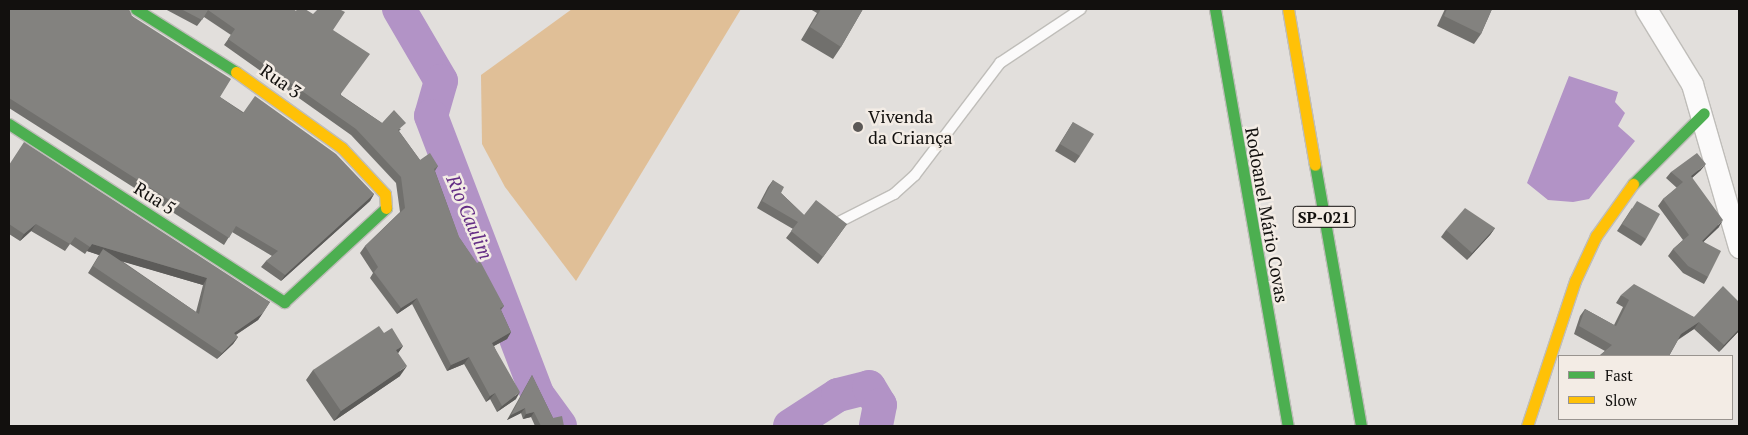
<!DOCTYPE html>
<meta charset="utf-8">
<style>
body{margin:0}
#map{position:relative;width:1748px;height:435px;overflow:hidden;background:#e2dfdc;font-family:"PT Serif",serif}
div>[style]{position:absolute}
.green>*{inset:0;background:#e0bf97}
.water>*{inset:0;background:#b293c6}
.river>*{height:34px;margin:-17px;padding:0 17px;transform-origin:17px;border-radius:17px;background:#b293c6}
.roads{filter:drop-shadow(1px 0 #bfbdb9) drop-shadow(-1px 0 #bfbdb9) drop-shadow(0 1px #bfbdb9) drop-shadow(0 -1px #bfbdb9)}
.lane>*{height:10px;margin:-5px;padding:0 5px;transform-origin:5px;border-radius:5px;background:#fbfafa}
.street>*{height:21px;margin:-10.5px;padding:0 10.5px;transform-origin:10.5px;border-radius:10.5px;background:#fbfafa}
.fast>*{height:11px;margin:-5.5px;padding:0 5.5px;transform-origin:5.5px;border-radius:5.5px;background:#4caf50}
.slow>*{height:11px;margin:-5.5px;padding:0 5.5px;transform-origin:5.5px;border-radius:5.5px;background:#ffc107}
.wall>*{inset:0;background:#71706d}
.shaded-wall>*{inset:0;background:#5c5b59}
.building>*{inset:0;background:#83827f}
.dots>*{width:14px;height:14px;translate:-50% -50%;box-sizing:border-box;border:2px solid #f3ece5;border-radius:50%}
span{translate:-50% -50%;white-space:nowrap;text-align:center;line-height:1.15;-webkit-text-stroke:5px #f3ece5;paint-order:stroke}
.shield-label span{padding:1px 4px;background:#f3ece5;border:1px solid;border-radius:4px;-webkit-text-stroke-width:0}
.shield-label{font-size:16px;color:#12100e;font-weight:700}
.street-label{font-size:18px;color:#12100e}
.poi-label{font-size:18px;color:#12100e}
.left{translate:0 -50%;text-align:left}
.water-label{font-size:19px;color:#642d85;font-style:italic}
.frame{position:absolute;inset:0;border:10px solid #12100e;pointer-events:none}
.legend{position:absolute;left:1558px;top:355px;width:175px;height:65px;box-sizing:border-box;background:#f3ece5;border:1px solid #99948f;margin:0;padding:6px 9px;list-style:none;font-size:15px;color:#12100e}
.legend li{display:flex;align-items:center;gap:10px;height:25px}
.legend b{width:25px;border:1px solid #99948f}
</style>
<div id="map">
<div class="green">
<i style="clip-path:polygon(572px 9px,741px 9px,576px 281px,505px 187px,482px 144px,481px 75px)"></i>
</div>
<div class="water">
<i style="clip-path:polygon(1569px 76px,1618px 92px,1615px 102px,1625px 113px,1618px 126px,1635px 141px,1589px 199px,1573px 202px,1548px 200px,1527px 183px)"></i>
</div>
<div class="river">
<i style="left:399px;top:9px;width:83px;rotate:59.7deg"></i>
<i style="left:441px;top:81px;width:36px;rotate:106deg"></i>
<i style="left:431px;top:116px;width:298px;rotate:69.1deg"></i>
<i style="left:537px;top:394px;width:39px;rotate:54deg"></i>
<i style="left:790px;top:426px;width:57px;rotate:-32.9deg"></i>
<i style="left:838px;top:395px;width:32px;rotate:-14deg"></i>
<i style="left:869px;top:387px;width:21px;rotate:59deg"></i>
<i style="left:880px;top:405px;width:21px;rotate:101deg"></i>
</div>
<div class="roads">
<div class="lane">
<i style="left:839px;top:222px;width:62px;rotate:-27deg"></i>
<i style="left:894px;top:194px;width:28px;rotate:-42deg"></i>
<i style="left:915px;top:175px;width:141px;rotate:-52.8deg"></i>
<i style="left:1000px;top:63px;width:97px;rotate:-33.7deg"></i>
</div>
<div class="street">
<i style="left:1646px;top:9px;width:88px;rotate:58.5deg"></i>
<i style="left:1692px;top:84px;width:170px;rotate:73.9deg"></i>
</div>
<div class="fast">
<i style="left:136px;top:9px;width:118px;rotate:32.2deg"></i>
<i style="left:1215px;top:9px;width:423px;rotate:80.1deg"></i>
<i style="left:9px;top:124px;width:328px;rotate:32.9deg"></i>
<i style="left:284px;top:302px;width:139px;rotate:-42.7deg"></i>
<i style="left:1315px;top:165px;width:265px;rotate:80deg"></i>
<i style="left:1633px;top:184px;width:100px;rotate:-45deg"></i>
</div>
<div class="slow">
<i style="left:1288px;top:9px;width:158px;rotate:80.2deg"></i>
<i style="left:236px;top:72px;width:130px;rotate:35.6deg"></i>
<i style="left:342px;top:148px;width:63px;rotate:46.9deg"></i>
<i style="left:385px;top:194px;width:14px;rotate:86deg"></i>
<i style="left:1527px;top:426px;width:153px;rotate:-71.7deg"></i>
<i style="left:1575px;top:281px;width:50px;rotate:-65deg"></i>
<i style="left:1596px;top:236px;width:64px;rotate:-54.6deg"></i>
</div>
</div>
<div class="wall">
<i style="clip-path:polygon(9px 9px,132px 16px,220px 97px,243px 112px,374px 194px,370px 201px,281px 281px,261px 267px,266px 261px,272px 256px,232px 232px,224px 245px,9px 108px)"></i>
<i style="clip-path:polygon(165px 9px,292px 9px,333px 30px,341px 95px,382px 123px,401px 129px,399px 131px,420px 160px,438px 166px,435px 171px,459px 237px,504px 306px,501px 310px,511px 332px,507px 339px,494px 346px,516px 399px,497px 412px,490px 399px,486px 402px,464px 364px,447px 371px,412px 304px,397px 314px,370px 278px,373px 273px,360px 253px,365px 246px,400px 212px,396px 183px,351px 135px,224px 45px,231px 35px,204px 17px,197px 26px)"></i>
<i style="clip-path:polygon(810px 9px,863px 9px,841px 47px,833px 59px,801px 40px,817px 13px)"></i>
<i style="clip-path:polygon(1445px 9px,1492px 9px,1481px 34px,1474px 44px,1437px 26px)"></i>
<i style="clip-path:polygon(1073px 122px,1080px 156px,1075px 163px,1055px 151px)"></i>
<i style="clip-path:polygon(evenodd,9px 164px,270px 302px,258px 320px,236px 335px,238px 337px,233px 344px,217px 359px,88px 273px,99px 255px,87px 251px,85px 254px,70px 244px,65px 251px,31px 231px,20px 241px,9px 234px,9px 164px,122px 261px,203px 285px,196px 312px,122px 261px)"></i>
<i style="clip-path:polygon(1701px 170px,1692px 178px,1719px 227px,1704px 241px,1708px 277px,1704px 284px,1683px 273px,1668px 256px,1673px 249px,1683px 240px,1658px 206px,1663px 199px,1677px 188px,1666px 178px,1671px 172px)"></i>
<i style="clip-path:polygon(773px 180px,781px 193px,804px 215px,847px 224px,818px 264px,786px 238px,793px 229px,757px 208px,768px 187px)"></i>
<i style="clip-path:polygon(1632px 208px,1646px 239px,1641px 246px,1617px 231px)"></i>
<i style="clip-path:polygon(1495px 228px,1490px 235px,1467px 260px,1441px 237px,1446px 230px)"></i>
<i style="clip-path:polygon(1621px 295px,1694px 317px,1739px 302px,1739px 331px,1719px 352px,1694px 329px,1678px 340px,1669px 356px,1599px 356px,1605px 351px,1574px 334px,1580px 316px,1585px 309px,1614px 325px,1623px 307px,1616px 303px)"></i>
<i style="clip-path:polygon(403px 346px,398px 353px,400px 376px,334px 421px,306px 380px,313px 370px)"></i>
<i style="clip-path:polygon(532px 375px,553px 418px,564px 426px,535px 426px,531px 417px,523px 419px,521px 413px,507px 420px)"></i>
</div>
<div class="shaded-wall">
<i style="clip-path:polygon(1706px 164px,1701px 170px,1686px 183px,1691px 176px)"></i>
<i style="clip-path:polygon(374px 194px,370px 201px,281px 281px,285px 275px)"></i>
<i style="clip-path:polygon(1723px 220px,1719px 227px,1698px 247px,1702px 241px)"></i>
<i style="clip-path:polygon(36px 224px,31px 231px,20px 241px,24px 234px)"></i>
<i style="clip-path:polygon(1495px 228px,1490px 235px,1467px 260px,1472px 253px)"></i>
<i style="clip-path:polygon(92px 244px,207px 278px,203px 285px,100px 255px,103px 249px,99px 255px,87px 251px)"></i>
<i style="clip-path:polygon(417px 298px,412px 304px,397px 314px,401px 308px)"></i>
<i style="clip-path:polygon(263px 313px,258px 320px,229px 339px,234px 333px)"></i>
<i style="clip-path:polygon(1699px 322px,1694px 329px,1675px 341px,1681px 334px)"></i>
<i style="clip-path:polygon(1739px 329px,1739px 331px,1719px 352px,1724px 345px)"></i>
<i style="clip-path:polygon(511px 332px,507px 339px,488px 349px,492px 343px)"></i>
<i style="clip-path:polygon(238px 337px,233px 344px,217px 359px,222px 353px)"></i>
<i style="clip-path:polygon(403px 346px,396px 356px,396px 350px)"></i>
<i style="clip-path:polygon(469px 357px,464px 364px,447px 371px,451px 365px)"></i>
<i style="clip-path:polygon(407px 366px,400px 376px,334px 421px,341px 411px)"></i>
<i style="clip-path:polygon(520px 392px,516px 399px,497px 412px,502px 406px)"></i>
<i style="clip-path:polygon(495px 393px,490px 399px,486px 402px,490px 396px)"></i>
<i style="clip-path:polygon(525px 408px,521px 413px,507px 420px,511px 415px)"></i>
<i style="clip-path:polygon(534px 412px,531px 417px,523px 419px,526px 414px)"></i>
</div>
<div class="building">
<i style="clip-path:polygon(9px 9px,129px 9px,132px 16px,231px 79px,220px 97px,243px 113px,255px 96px,336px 154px,374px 194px,285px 275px,266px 261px,278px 251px,236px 226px,229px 238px,9px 98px)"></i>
<i style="clip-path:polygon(181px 9px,292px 9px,296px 11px,297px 9px,305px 9px,313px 14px,318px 9px,339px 9px,345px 12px,333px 30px,370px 54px,340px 95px,382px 123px,394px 110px,406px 123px,398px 130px,420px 160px,430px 153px,438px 166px,434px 169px,459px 237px,477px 263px,480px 261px,504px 306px,500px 308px,511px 332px,492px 343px,520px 392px,502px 406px,495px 393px,490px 396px,469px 357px,451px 365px,417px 298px,401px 308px,374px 272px,378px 267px,365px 246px,405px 208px,401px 177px,356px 129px,228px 39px,235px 29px,208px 10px,202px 20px)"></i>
<i style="clip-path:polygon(821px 9px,863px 9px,841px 47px,810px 27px)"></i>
<i style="clip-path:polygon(1447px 9px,1492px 9px,1481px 34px,1444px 16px)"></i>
<i style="clip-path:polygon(1073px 122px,1094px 134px,1080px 156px,1060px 144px)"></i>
<i style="clip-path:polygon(24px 142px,270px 302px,263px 313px,234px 333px,238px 337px,222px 353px,93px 266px,103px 249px,199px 314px,207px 278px,92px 244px,90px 247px,75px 237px,70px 244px,36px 224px,24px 234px,9px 224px,9px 165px)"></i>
<i style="clip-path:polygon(1697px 153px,1706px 164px,1691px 176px,1723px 220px,1702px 241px,1721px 251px,1708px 277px,1688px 266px,1673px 249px,1689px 235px,1663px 199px,1683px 182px,1671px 172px)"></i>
<i style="clip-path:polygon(773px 180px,784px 187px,781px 193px,804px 215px,816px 200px,847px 224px,823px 257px,791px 231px,798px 222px,762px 201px)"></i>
<i style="clip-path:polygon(1637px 201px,1660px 214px,1646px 239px,1622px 224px)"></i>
<i style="clip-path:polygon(1465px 208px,1495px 228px,1472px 253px,1446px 230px)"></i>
<i style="clip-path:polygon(1634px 284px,1694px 317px,1723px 286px,1739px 302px,1739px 329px,1724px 345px,1699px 322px,1681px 334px,1669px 356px,1599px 356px,1612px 345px,1579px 326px,1585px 309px,1616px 326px,1629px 300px,1621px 295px)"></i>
<i style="clip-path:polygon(379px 326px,384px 333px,392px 328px,403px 346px,396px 350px,407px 366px,341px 411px,313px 370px)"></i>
<i style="clip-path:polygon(532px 375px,553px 418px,562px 416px,564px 426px,541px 426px,534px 412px,526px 414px,525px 408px,511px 415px)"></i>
</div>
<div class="dots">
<i style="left:858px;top:127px;background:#5b5856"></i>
</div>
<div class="shield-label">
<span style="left:1324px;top:217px">SP-021</span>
</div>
<div class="street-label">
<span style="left:281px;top:81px;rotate:35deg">Rua 3</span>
<span style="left:155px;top:198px;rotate:32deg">Rua 5</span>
<span style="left:1267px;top:215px;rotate:80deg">Rodoanel Mário Covas</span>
</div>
<div class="poi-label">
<span class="left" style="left:868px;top:127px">Vivenda<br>da Criança</span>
</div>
<div class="water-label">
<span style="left:470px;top:217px;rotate:67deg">Rio Caulim</span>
</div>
<div class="frame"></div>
<ul class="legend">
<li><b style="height:6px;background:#4caf50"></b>Fast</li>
<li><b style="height:6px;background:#ffc107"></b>Slow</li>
</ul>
</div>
